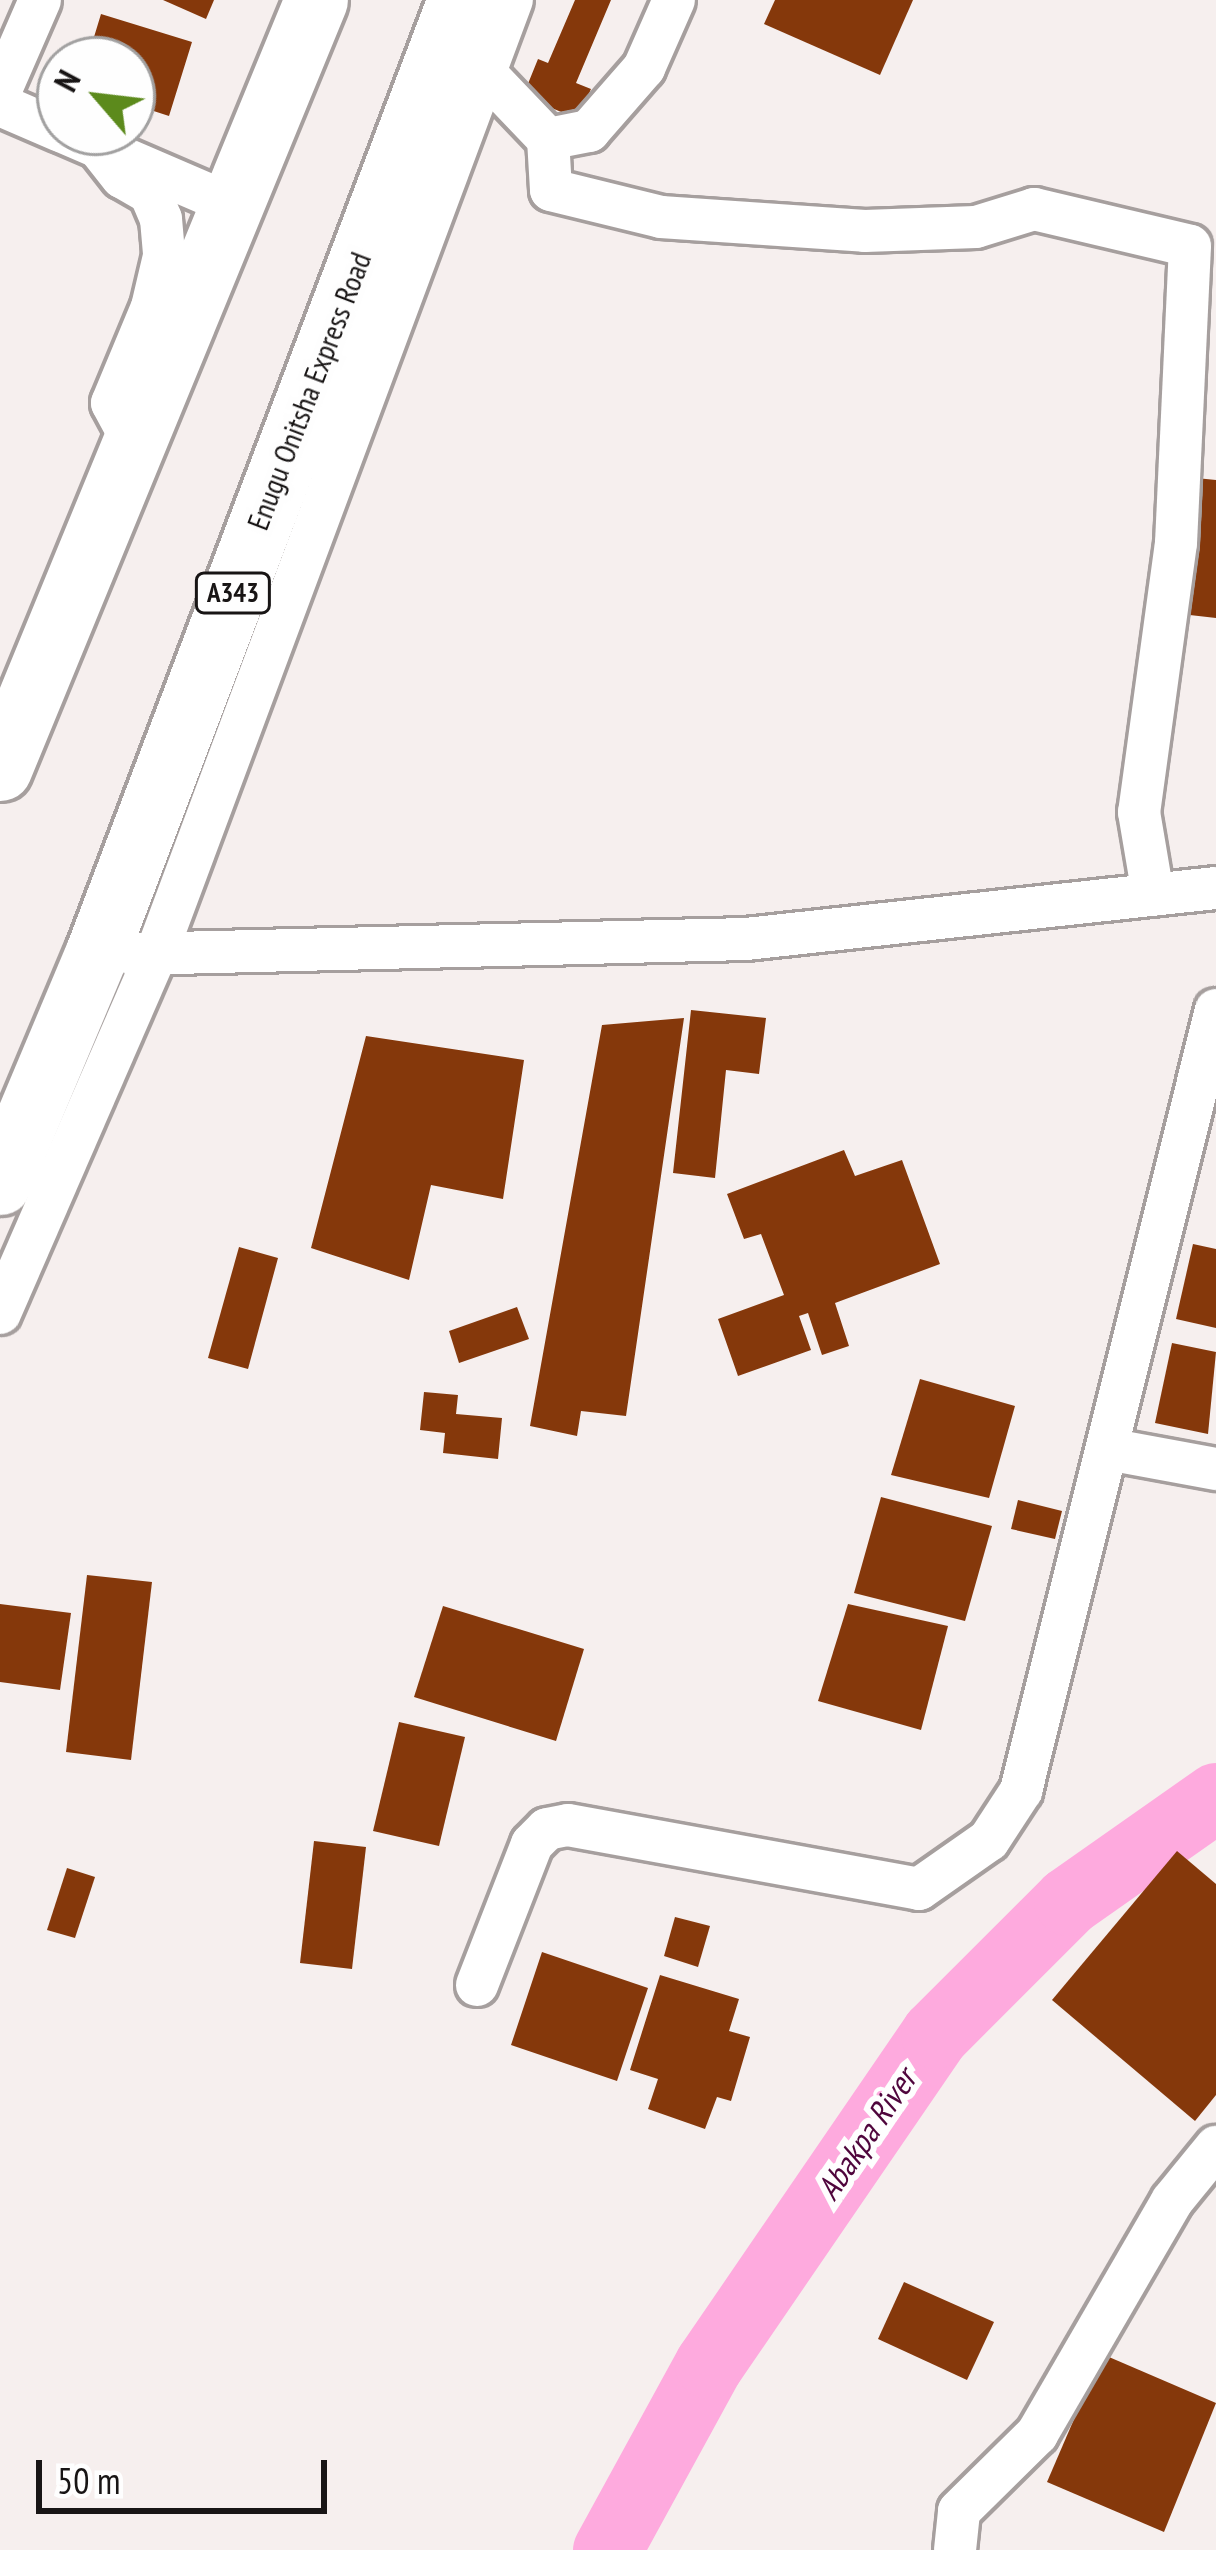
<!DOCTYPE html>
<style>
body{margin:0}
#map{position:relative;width:1216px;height:2550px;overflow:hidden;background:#f6efee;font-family:"PT Sans Narrow",sans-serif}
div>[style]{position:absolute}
.river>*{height:69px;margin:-34.5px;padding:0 34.5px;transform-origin:34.5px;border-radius:34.5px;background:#feaade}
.building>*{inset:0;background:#85380b}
.roads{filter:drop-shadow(3px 0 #a69f9e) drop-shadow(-3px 0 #a69f9e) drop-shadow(0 3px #a69f9e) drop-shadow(0 -3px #a69f9e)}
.minor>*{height:42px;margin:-21px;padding:0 21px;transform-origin:21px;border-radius:21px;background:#fff}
.highway>*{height:63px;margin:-31.5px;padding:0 31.5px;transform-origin:31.5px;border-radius:31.5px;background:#fff}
span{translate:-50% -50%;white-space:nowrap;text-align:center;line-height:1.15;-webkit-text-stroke:12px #fefefe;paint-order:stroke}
.shield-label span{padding:3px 9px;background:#fefefe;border:3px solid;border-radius:9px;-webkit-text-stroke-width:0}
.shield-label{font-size:27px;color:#181515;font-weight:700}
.street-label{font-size:30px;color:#181515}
.water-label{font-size:33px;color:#4f053c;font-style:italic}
.north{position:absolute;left:36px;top:36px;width:120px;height:120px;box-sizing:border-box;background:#fefefe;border:3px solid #a2a1a1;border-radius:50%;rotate:298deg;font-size:33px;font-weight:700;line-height:48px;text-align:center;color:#181515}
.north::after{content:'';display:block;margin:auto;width:42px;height:54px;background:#5c8a1c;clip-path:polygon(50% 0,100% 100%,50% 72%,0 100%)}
.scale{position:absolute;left:36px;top:2460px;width:291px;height:54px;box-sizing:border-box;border:6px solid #181515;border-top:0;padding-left:15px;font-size:36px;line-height:42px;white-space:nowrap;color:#181515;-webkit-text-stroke:9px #fefefe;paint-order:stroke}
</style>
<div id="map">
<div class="river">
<i style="left:607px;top:2550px;width:212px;rotate:-61.3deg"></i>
<i style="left:709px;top:2364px;width:400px;rotate:-55.6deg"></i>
<i style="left:935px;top:2034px;width:188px;rotate:-45deg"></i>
<i style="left:1068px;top:1901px;width:181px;rotate:-35.1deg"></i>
</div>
<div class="building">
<i style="clip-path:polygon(163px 0,214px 0,206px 19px)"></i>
<i style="clip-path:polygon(575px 0,611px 0,576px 83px,591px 89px,578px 119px,523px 96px,538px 59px,548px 63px)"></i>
<i style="clip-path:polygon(775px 0,913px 0,880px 75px,764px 24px)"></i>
<i style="clip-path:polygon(101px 14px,192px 42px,169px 116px,132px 104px,132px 60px,87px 60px)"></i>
<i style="clip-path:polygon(1196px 478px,1216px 480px,1216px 618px,1181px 614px)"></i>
<i style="clip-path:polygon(691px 1010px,766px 1018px,759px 1074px,726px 1070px,715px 1178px,673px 1173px)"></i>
<i style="clip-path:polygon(684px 1018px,626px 1416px,581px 1411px,577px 1436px,530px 1426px,602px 1025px)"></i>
<i style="clip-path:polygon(366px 1036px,524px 1060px,503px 1199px,431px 1185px,409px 1280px,311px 1248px)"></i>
<i style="clip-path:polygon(844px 1150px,855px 1176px,902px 1160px,940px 1264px,835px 1303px,849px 1346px,822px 1355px,808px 1313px,799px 1316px,811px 1350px,738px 1376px,718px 1319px,784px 1295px,761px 1234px,744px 1239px,727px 1194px)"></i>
<i style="clip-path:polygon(1193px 1244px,1216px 1249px,1216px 1328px,1176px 1319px)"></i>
<i style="clip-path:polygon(239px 1247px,278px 1258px,248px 1369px,208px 1358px)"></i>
<i style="clip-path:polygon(517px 1307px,529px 1339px,459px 1363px,449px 1331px)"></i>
<i style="clip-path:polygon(1172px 1343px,1216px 1352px,1208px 1434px,1155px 1423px)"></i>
<i style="clip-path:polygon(920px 1379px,1015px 1406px,989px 1498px,891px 1475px)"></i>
<i style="clip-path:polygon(424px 1392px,458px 1395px,456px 1414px,502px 1418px,498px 1459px,443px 1453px,445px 1433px,420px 1430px)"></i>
<i style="clip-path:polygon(881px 1497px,992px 1526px,965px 1621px,854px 1593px)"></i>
<i style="clip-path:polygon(1018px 1500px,1062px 1511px,1055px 1539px,1011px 1529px)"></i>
<i style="clip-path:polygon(87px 1575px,152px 1582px,131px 1760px,66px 1752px)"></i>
<i style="clip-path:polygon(0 1604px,71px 1613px,60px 1690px,0 1682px)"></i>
<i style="clip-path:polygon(848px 1604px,948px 1626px,921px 1730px,818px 1701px)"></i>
<i style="clip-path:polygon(443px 1606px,584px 1649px,556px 1741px,414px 1697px)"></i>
<i style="clip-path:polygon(399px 1722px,465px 1737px,439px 1846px,373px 1831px)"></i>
<i style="clip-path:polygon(314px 1841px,366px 1847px,352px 1969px,300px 1963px)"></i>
<i style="clip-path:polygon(1177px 1851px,1216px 1884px,1216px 2095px,1195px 2121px,1052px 2000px)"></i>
<i style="clip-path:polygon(67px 1868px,95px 1877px,75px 1938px,47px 1930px)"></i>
<i style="clip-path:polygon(675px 1917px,710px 1926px,698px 1967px,664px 1956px)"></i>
<i style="clip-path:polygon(542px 1952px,648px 1988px,617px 2081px,511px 2045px)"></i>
<i style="clip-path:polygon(660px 1975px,739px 1999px,729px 2031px,750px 2037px,731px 2101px,717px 2097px,705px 2129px,648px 2109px,658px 2079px,630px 2070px)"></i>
<i style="clip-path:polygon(904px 2282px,994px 2322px,967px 2380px,878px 2339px)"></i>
<i style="clip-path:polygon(1102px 2354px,1216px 2403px,1164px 2532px,1047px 2482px)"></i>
</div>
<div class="roads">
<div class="minor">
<i style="left:483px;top:71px;width:94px;rotate:46.3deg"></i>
<i style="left:548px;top:139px;width:42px;rotate:-11deg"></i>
<i style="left:589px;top:131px;width:84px;rotate:-48.9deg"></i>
<i style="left:644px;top:68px;width:74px;rotate:-66.2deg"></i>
<i style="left:0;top:92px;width:100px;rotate:-66.5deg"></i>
<i style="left:0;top:105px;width:65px;rotate:23.4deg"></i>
<i style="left:63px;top:132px;width:187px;rotate:23.3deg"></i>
<i style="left:548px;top:139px;width:51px;rotate:86.6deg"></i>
<i style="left:551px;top:190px;width:113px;rotate:13.8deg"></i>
<i style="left:661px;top:217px;width:204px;rotate:3.9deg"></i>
<i style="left:865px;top:231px;width:111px;rotate:-2.1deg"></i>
<i style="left:976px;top:227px;width:61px;rotate:-17.2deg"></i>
<i style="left:1034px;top:209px;width:160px;rotate:13.3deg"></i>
<i style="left:1190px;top:246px;width:297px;rotate:92.7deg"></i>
<i style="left:1176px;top:543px;width:272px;rotate:97.8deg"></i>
<i style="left:1139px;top:812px;width:84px;rotate:80.4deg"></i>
<i style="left:99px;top:148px;width:37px;rotate:52deg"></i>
<i style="left:122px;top:177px;width:32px;rotate:30deg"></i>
<i style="left:150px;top:193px;width:28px;rotate:67deg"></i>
<i style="left:161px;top:219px;width:37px;rotate:85deg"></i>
<i style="left:164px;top:256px;width:52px;rotate:103.2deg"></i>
<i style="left:152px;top:307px;width:104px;rotate:112.6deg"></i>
<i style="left:112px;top:403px;width:47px;rotate:61.8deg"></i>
<i style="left:133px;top:954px;width:613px;rotate:-1.4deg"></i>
<i style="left:746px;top:939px;width:473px;rotate:-6.2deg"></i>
<i style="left:0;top:1313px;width:391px;rotate:-66.5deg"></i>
<i style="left:156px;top:954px;width:1018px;rotate:-69.54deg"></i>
<i style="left:1107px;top:1449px;width:111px;rotate:10.4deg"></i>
<i style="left:477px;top:1985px;width:151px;rotate:-68.7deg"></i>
<i style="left:532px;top:1844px;width:21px;rotate:-45deg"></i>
<i style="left:547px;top:1829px;width:21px;rotate:-11deg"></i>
<i style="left:568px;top:1825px;width:357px;rotate:10.3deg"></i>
<i style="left:919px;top:1889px;width:85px;rotate:-35deg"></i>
<i style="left:989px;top:1840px;width:59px;rotate:-56.9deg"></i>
<i style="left:1021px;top:1791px;width:805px;rotate:-75.98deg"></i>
<i style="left:955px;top:2550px;width:39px;rotate:-84deg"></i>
<i style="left:959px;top:2511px;width:110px;rotate:-44.6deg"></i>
<i style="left:1037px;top:2434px;width:269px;rotate:-59.9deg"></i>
<i style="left:1172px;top:2201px;width:70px;rotate:-50.8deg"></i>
</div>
<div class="highway">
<i style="left:0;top:769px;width:831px;rotate:-67.66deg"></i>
<i style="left:0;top:1183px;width:247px;rotate:-67.2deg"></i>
<i style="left:96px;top:955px;width:1022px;rotate:-69.19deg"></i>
</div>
</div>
<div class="shield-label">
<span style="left:233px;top:593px">A343</span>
</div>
<div class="street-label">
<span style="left:309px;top:391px;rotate:-69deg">Enugu Onitsha Express Road</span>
</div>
<div class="water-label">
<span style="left:866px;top:2134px;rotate:-56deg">Abakpa River</span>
</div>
<div class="north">N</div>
<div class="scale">50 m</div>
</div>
